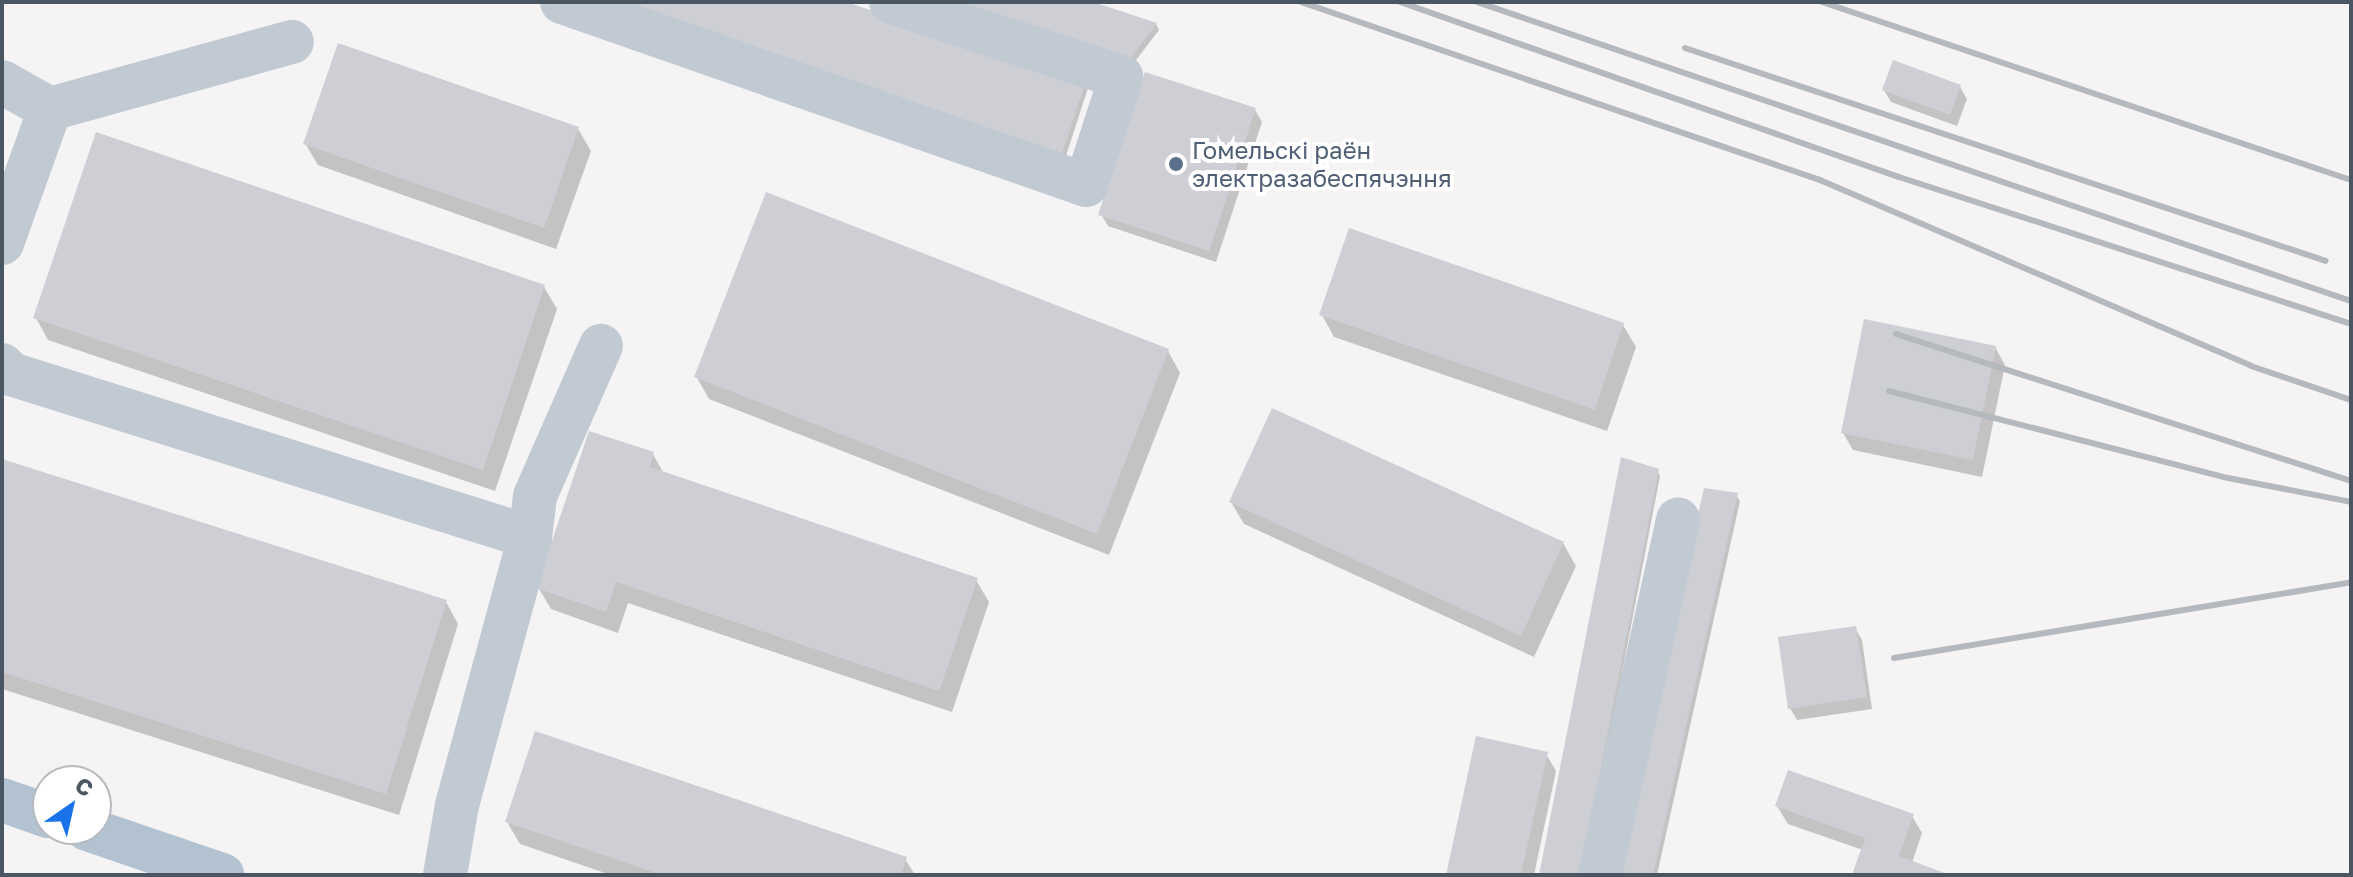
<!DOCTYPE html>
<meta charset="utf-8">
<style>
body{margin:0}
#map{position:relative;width:2353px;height:877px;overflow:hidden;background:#f5f3f3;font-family:"Golos Text",sans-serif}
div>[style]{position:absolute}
.shadow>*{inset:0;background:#0003}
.building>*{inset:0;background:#cdcfd5}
.minor>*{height:44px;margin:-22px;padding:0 22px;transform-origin:22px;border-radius:22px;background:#c1cad2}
.major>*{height:44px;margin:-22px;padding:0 22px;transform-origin:22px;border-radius:22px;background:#b3c2d1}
.rail>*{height:6px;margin:-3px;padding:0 3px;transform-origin:3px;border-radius:3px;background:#b5b8bd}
.dots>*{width:22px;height:22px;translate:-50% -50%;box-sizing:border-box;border:4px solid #fff;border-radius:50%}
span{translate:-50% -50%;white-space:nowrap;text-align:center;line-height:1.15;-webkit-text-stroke:8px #fff;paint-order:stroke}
.service-label{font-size:24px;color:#4e5e75}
.left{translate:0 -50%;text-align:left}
.frame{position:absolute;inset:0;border:4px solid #4a5661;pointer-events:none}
.north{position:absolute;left:32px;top:765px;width:80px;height:80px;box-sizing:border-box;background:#fff;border:2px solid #b7bbc0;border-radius:50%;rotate:34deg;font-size:22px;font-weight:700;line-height:32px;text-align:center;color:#4a5661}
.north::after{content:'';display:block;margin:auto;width:28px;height:36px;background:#1a73e8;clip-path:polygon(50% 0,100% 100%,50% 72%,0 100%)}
</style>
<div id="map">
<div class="shadow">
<i style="clip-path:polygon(839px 2px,1088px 88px,1064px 162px)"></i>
<i style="clip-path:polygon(1087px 2px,1156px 24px,1159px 30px,1133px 64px)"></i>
<i style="clip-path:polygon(1960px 87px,1967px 99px,1957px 126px,1891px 102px,1884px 90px)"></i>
<i style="clip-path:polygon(1255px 110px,1262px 122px,1216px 262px,1108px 226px,1101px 214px)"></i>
<i style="clip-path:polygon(578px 129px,591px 151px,556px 249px,318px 165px,305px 143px)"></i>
<i style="clip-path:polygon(544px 287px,557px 309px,495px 491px,48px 340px,36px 318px)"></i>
<i style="clip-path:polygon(1322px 315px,1623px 325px,1636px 347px,1607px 431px,1334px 337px)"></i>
<i style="clip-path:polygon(1995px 347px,2005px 365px,1982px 477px,1853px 450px,1843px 433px)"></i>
<i style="clip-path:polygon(1168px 351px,1180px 373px,1109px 555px,709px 399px,696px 376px)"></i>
<i style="clip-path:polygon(653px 454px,664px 474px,976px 580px,989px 602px,952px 712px,628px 603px,618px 633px,551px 609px,538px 587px)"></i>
<i style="clip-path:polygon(2px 461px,446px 602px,458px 624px,399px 815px,2px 689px)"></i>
<i style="clip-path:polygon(1657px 471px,1660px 476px,1583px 875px,1541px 875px)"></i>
<i style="clip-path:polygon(1736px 495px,1740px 501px,1657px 875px,1617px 875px)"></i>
<i style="clip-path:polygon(1231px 502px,1563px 543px,1576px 566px,1534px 657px,1244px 524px)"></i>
<i style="clip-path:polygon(1855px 628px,1862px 640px,1872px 709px,1797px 720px,1790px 708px)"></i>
<i style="clip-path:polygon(1546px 754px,1556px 771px,1534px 875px,1448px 875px)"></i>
<i style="clip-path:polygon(1777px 806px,1912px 816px,1922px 833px,1912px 863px,1945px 875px,1854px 875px,1863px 850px,1788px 824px)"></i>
<i style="clip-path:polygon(507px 822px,905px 859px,915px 875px,611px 875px,520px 844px)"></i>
</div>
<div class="building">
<i style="clip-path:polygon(590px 2px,846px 2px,1086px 81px,1061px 157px)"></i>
<i style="clip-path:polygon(957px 2px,1093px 2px,1157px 23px,1130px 59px)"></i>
<i style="clip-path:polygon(338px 43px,579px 127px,544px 228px,303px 144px)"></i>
<i style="clip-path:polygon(1893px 60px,1961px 85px,1950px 115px,1882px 90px)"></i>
<i style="clip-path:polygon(1145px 72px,1256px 108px,1209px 251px,1098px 215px)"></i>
<i style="clip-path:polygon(96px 132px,545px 285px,483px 470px,33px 318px)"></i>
<i style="clip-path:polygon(766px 192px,1169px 349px,1097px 534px,694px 377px)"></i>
<i style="clip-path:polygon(1349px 228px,1624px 323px,1595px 410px,1319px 315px)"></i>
<i style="clip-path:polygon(1864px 319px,1996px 346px,1973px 460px,1841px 433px)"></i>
<i style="clip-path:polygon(1272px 408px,1564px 542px,1521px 636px,1229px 502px)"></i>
<i style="clip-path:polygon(589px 431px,654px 452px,650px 467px,978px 578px,939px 691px,616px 582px,606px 612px,536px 588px)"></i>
<i style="clip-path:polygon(1621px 457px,1659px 469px,1580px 875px,1539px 875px)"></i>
<i style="clip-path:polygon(2px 459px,447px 600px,386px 794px,2px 672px)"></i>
<i style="clip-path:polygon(1704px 488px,1738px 493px,1653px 875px,1615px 875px)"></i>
<i style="clip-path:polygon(1856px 626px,1867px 697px,1788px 709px,1778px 637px)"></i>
<i style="clip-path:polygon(535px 731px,907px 857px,901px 875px,662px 875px,505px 822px)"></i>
<i style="clip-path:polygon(1476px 736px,1548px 752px,1521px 875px,1446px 875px)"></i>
<i style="clip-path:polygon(1788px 770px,1914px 814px,1899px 856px,1950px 875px,1852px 875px,1865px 838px,1775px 806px)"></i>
</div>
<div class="minor">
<i style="left:562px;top:2px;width:555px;rotate:19.25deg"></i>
<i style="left:1086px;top:185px;width:114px;rotate:-72deg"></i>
<i style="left:1121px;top:77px;width:242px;rotate:-161.9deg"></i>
<i style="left:2px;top:82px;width:55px;rotate:29.4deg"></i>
<i style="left:50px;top:109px;width:251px;rotate:-15.5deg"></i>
<i style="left:2px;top:243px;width:142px;rotate:-70.3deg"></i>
<i style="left:2px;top:365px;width:13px;rotate:45deg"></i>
<i style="left:11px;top:374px;width:544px;rotate:17.44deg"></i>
<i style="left:445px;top:875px;width:71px;rotate:-80.3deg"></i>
<i style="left:457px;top:805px;width:278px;rotate:-74.8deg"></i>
<i style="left:530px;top:537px;width:41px;rotate:-83deg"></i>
<i style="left:535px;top:496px;width:164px;rotate:-66.3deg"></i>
<i style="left:1600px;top:875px;width:364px;rotate:-77.6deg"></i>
</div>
<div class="major">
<i style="left:2px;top:800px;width:49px;rotate:19.2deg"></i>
<i style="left:87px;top:829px;width:143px;rotate:18.8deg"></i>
</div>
<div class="rail">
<i style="left:1301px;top:2px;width:549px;rotate:18.93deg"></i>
<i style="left:1820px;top:180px;width:469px;rotate:23.3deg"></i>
<i style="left:2251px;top:366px;width:106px;rotate:18.8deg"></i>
<i style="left:1400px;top:2px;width:529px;rotate:19.33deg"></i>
<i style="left:1899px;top:177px;width:475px;rotate:18deg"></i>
<i style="left:1477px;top:2px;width:924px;rotate:18.89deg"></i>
<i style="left:1822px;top:2px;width:558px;rotate:18.6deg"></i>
<i style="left:1685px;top:48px;width:675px;rotate:18.38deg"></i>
<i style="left:1896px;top:334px;width:478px;rotate:17.9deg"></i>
<i style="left:1889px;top:391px;width:350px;rotate:14.4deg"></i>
<i style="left:2228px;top:478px;width:125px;rotate:11deg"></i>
<i style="left:1894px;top:658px;width:463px;rotate:-9.4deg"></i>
</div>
<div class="dots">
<i style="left:1176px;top:164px;background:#5c6f8a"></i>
</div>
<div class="service-label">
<span class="left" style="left:1192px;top:164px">Гомельскі раён<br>электразабеспячэння</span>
</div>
<div class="frame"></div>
<div class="north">С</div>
</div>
